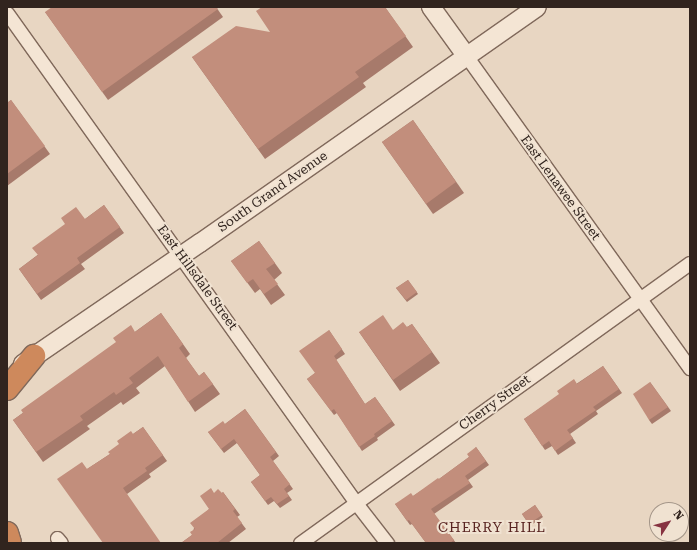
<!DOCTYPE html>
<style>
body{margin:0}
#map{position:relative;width:697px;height:550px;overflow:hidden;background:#e8d6c2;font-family:"Roboto Serif",serif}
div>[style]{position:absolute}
.roads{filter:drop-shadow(1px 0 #80695b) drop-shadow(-1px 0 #80695b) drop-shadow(0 1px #80695b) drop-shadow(0 -1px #80695b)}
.street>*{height:13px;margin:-6.5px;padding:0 6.5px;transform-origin:6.5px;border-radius:6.5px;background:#f4e5d4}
.secondary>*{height:18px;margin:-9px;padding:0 9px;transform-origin:9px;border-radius:9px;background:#f4e5d4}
.highway>*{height:22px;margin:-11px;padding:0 11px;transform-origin:11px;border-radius:11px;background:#ce895c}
.wall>*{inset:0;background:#a77a6b}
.building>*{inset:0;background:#c28e7c}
span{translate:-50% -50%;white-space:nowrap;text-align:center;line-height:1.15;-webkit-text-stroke:4px #f0e2d1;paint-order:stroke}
.street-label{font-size:13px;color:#31241e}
.neighbourhood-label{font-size:14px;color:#592522;letter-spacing:1px}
.frame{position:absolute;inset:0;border:8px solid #31241e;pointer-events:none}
.north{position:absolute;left:649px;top:502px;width:40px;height:40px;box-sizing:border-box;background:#f0e2d1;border:1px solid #a49689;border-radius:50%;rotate:54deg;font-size:11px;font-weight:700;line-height:16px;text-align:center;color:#31241e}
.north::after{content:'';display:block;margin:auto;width:14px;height:18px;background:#873341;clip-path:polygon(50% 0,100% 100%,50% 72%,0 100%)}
</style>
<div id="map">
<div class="roads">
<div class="street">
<i style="left:7px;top:13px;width:602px;rotate:54.54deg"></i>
<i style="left:356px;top:503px;width:51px;rotate:52.2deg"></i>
<i style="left:467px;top:57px;width:383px;rotate:54.4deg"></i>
<i style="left:57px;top:538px;width:6px;rotate:51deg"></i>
<i style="left:300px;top:543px;width:480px;rotate:-35.7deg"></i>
</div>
<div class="secondary">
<i style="left:431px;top:7px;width:62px;rotate:54.2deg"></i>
<i style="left:23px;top:364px;width:214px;rotate:-34.4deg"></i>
<i style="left:200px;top:243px;width:411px;rotate:-35deg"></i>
</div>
<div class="highway">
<i style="left:7px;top:389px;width:43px;rotate:-50.7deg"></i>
<i style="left:7px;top:533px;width:10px;rotate:73deg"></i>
</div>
</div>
<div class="wall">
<i style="clip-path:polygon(216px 7px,223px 17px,108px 100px,45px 12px)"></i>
<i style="clip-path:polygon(385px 7px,413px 47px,363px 83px,366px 87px,265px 159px,192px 57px,270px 32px)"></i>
<i style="clip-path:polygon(11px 100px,50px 154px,7px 186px,7px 103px)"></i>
<i style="clip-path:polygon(413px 120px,464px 193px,433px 214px,382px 142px)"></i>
<i style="clip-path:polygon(104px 205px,124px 233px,81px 264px,85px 269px,41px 300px,19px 269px,85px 219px)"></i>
<i style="clip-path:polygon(259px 241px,282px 273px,274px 280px,285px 295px,271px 305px,260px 289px,255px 293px,231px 261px)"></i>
<i style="clip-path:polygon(408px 280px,418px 294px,407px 302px,396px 288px)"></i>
<i style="clip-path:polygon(161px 313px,190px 354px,186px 358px,199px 376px,204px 372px,220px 394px,195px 412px,165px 366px,136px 388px,140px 393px,123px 405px,121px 402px,87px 426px,90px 429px,43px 462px,13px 420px)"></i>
<i style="clip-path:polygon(412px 324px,440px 363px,400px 391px,359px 332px,393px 330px,407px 327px)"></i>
<i style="clip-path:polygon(329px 330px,345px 354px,336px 360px,365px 404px,375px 397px,395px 425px,377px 438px,378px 440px,362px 451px,337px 413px,334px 415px,307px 379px,315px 373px)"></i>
<i style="clip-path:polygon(603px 366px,622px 393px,596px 411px,598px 414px,570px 434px,576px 443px,558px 455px,552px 446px,545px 450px,524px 419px)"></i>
<i style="clip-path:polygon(650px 382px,671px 411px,652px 424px,649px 420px)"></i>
<i style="clip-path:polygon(245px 409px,279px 456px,273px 461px,293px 489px,287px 493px,292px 500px,280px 508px,274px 501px,268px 505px,251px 482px,260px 475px,237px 443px,224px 453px,208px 432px,225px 424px)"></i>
<i style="clip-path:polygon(143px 427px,167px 461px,149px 474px,151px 477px,127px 494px,87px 469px,110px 454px,133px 434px)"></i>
<i style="clip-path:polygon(476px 447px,489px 465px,468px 480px,473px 487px,434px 514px,456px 543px,426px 543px,412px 524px,410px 525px,395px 504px,413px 496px,439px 479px,469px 457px)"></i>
<i style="clip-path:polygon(223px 492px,240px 515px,237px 517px,246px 529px,228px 543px,181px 543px,192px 535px,194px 528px,209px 509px,214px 493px,222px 493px)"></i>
<i style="clip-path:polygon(535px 505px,543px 517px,530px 526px,522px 514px)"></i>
</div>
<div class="building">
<i style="clip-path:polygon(52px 7px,216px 7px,218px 9px,102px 92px,45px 12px)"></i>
<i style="clip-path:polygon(262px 7px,385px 7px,406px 36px,355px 72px,359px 77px,258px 149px,192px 57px,236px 26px,270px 32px,256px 11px)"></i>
<i style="clip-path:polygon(11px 100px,45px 146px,7px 174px,7px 103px)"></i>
<i style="clip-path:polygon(413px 120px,456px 182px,426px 204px,382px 142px)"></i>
<i style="clip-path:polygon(104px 205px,120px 227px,77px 258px,80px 263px,37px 294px,19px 269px,38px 255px,32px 248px,65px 224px,61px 218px,76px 207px,85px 219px)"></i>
<i style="clip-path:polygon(259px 241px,275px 263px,266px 269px,278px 284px,264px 294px,253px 279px,247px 283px,231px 261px)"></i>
<i style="clip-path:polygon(408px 280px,417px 292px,406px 300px,396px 288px)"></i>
<i style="clip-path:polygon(161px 313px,183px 344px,179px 348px,199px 376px,204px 372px,213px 384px,188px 402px,158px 356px,129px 378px,133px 383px,116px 395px,114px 392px,80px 416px,83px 420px,36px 452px,13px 420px,23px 413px,21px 410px,116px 342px,113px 338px,131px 325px,135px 332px)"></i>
<i style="clip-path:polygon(383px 315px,393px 330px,403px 322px,407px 327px,412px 324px,432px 352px,393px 380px,359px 332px)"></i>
<i style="clip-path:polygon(329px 330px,342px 349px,334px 356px,365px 404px,375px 397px,392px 421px,374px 434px,375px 436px,359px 447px,334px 409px,331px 411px,307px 379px,315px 373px,299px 351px)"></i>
<i style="clip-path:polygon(603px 366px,619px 389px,593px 407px,596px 410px,567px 430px,573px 438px,555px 451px,549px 441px,542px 446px,524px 419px,559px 394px,557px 391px,574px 379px,577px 384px)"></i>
<i style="clip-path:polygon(650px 382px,668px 407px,649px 420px,633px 394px)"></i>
<i style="clip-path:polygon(245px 409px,276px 452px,270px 457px,290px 484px,284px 489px,289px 496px,277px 504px,271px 497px,265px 501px,251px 482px,260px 475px,234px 439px,221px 449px,208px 432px,223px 421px,225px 424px)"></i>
<i style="clip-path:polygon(143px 427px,163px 455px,145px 468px,147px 471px,123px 488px,161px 543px,103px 543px,57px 479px,82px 462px,87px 469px,110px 454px,108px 452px,119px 444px,117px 441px,131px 431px,133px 434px)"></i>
<i style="clip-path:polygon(476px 447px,486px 461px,465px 476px,470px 483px,431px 509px,454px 540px,450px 543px,426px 543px,409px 520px,407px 521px,395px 504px,411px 493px,413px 496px,438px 478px,439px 479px,469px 457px,467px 454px)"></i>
<i style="clip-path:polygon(211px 488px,214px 493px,218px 489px,222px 493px,223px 492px,235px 509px,233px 511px,242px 523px,217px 543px,181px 543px,192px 535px,190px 532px,195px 529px,190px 523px,209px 509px,200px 496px)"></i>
<i style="clip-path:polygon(535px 505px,542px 515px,529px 524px,522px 514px)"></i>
</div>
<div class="street-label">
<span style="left:560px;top:188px;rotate:54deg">East Lenawee Street</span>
<span style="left:273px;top:192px;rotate:-35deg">South Grand Avenue</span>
<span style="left:197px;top:278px;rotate:54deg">East Hillsdale Street</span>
<span style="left:495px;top:403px;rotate:-36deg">Cherry Street</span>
</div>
<div class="neighbourhood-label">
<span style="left:492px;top:527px">CHERRY HILL</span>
</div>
<div class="frame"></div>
<div class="north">N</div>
</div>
